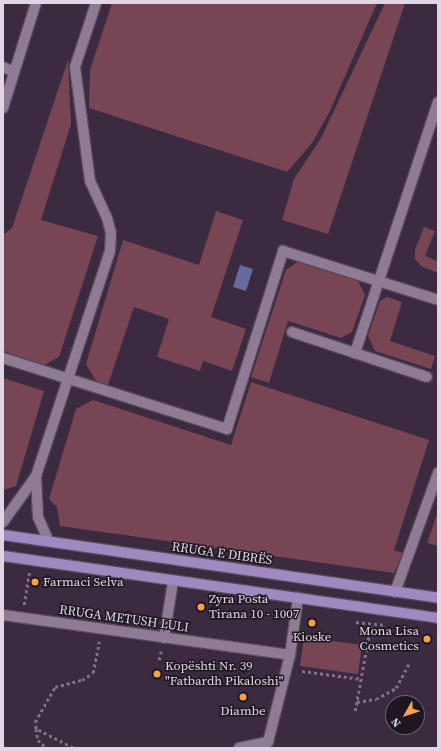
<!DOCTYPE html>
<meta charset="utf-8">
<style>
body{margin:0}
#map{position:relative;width:441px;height:751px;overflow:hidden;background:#3c2a40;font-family:"Source Serif 4",serif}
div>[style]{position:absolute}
.green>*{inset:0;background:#774554}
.water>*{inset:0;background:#656b9b}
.path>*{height:2.5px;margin-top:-1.25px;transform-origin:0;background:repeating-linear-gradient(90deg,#817184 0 3px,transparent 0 6px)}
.roads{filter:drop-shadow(1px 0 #58495c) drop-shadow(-1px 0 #58495c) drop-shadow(0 1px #58495c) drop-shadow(0 -1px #58495c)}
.minor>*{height:10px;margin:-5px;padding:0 5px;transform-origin:5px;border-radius:5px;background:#907b95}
.major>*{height:10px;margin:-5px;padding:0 5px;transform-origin:5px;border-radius:5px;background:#a088c1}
.dots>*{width:11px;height:11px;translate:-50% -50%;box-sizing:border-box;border:2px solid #1e1620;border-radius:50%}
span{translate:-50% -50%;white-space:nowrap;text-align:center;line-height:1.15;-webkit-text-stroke:3px #1e1620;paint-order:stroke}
.street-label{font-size:13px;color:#e1d5e3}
.poi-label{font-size:13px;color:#e1d5e3}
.left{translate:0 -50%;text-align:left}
.right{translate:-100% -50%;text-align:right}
.frame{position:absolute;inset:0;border:4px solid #e1d5e3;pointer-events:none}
.north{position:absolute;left:385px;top:695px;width:40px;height:40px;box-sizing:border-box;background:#1e1620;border:1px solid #6c626e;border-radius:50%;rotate:231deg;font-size:11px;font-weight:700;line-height:16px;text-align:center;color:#e1d5e3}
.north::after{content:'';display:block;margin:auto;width:14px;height:18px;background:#f6a247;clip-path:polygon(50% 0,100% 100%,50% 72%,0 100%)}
</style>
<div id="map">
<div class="green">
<i style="clip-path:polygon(112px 3px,377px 3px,329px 113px,312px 143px,287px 172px,89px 108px,90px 70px)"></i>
<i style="clip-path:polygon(385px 3px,405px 3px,328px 234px,282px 220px,294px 179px,321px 138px)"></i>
<i style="clip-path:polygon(68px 60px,71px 124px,41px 220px,98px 236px,59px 357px,44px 365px,3px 351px,3px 235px,12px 228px)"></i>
<i style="clip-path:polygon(216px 211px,243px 220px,211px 317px,246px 329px,232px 371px,203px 361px,200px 371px,157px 357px,169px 319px,134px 307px,108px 385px,96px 381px,86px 364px,123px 240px,199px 265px)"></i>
<i style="clip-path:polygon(424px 227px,435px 231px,425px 256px,438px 261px,438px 273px,421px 266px,415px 259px,415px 250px)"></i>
<i style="clip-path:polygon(297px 262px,358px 281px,365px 295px,352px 332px,341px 338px,288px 321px,269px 383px,251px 377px,286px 270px)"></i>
<i style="clip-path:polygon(387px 297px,402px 302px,390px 341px,435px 356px,431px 369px,375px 351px,368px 336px,380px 301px)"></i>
<i style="clip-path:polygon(3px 378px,44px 391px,16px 486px,3px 490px)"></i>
<i style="clip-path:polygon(251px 382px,429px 440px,394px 550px,403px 553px,394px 573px,60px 526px,57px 507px,49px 499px,76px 409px,93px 400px,231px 445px)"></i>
<i style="clip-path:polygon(438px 511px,438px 546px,427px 543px)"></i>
<i style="clip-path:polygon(304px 637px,362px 645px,358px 674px,300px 666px)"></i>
</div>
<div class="water">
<i style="clip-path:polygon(240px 265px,253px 269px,246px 291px,233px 287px)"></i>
</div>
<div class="path">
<i style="left:24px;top:605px;width:33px;rotate:-81deg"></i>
<i style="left:356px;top:622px;width:27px;rotate:6deg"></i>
<i style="left:159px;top:660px;width:9px;rotate:-77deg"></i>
<i style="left:302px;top:671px;width:60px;rotate:7.7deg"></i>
<i style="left:357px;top:702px;width:19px;rotate:-9deg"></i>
<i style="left:376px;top:699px;width:23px;rotate:-29deg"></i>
<i style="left:396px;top:688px;width:27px;rotate:-62deg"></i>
<i style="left:355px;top:711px;width:88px;rotate:-79.6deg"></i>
<i style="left:36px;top:729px;width:11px;rotate:80deg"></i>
<i style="left:38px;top:740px;width:12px;rotate:42deg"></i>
<i style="left:73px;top:748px;width:42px;rotate:-152.8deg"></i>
<i style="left:36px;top:729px;width:7px;rotate:-98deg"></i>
<i style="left:35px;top:722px;width:40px;rotate:-60.3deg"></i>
<i style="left:55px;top:687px;width:28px;rotate:-15deg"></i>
<i style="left:82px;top:680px;width:13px;rotate:-32deg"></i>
<i style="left:93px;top:673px;width:32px;rotate:-79deg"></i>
</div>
<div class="roads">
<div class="minor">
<i style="left:3px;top:67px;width:12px;rotate:24deg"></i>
<i style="left:3px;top:108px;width:110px;rotate:-72.6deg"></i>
<i style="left:292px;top:332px;width:142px;rotate:18.4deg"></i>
<i style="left:355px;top:353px;width:264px;rotate:-71.7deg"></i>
<i style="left:3px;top:358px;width:235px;rotate:17.6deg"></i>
<i style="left:227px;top:429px;width:187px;rotate:-72.5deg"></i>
<i style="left:283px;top:251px;width:163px;rotate:17.5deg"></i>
<i style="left:36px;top:476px;width:41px;rotate:87.2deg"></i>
<i style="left:38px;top:517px;width:27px;rotate:66deg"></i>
<i style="left:3px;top:522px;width:57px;rotate:-54.3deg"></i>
<i style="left:36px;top:476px;width:237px;rotate:-71.8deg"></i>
<i style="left:110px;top:251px;width:18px;rotate:-87deg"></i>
<i style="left:111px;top:233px;width:16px;rotate:-105deg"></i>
<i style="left:107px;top:218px;width:41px;rotate:-114.7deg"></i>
<i style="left:90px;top:181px;width:115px;rotate:-97.5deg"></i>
<i style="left:75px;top:67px;width:67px;rotate:-71.8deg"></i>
<i style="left:395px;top:592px;width:127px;rotate:-70.1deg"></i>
<i style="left:3px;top:615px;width:290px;rotate:7.9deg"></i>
<i style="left:164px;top:638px;width:58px;rotate:-81deg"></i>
<i style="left:239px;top:748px;width:30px;rotate:-12deg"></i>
<i style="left:268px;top:742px;width:90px;rotate:-75.8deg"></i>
<i style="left:290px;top:655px;width:58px;rotate:-82deg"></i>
</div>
<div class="major">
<i style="left:3px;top:535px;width:440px;rotate:8.2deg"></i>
<i style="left:3px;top:556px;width:439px;rotate:8.1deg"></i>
</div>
</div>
<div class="dots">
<i style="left:35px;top:582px;background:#f6a247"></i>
<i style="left:201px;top:607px;background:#f6a247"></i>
<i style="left:312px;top:623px;background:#f6a247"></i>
<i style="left:427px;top:639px;background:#f6a247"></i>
<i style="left:157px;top:674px;background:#f6a247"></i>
<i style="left:243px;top:697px;background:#f6a247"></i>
</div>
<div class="street-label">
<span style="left:222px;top:554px;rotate:8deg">RRUGA E DIBRËS</span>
<span style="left:124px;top:619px;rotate:8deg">RRUGA METUSH LULI</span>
</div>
<div class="poi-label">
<span class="left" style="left:43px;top:582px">Farmaci Selva</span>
<span class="left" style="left:209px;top:607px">Zyra Posta<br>Tirana 10 - 1007</span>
<span class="right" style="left:419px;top:639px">Mona Lisa<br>Cosmetics</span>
<span style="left:312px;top:637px">Kioske</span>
<span class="left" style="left:165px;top:674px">Kopështi Nr. 39<br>"Fatbardh Pikaloshi"</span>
<span style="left:243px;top:711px">Diambe</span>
</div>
<div class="frame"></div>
<div class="north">N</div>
</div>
